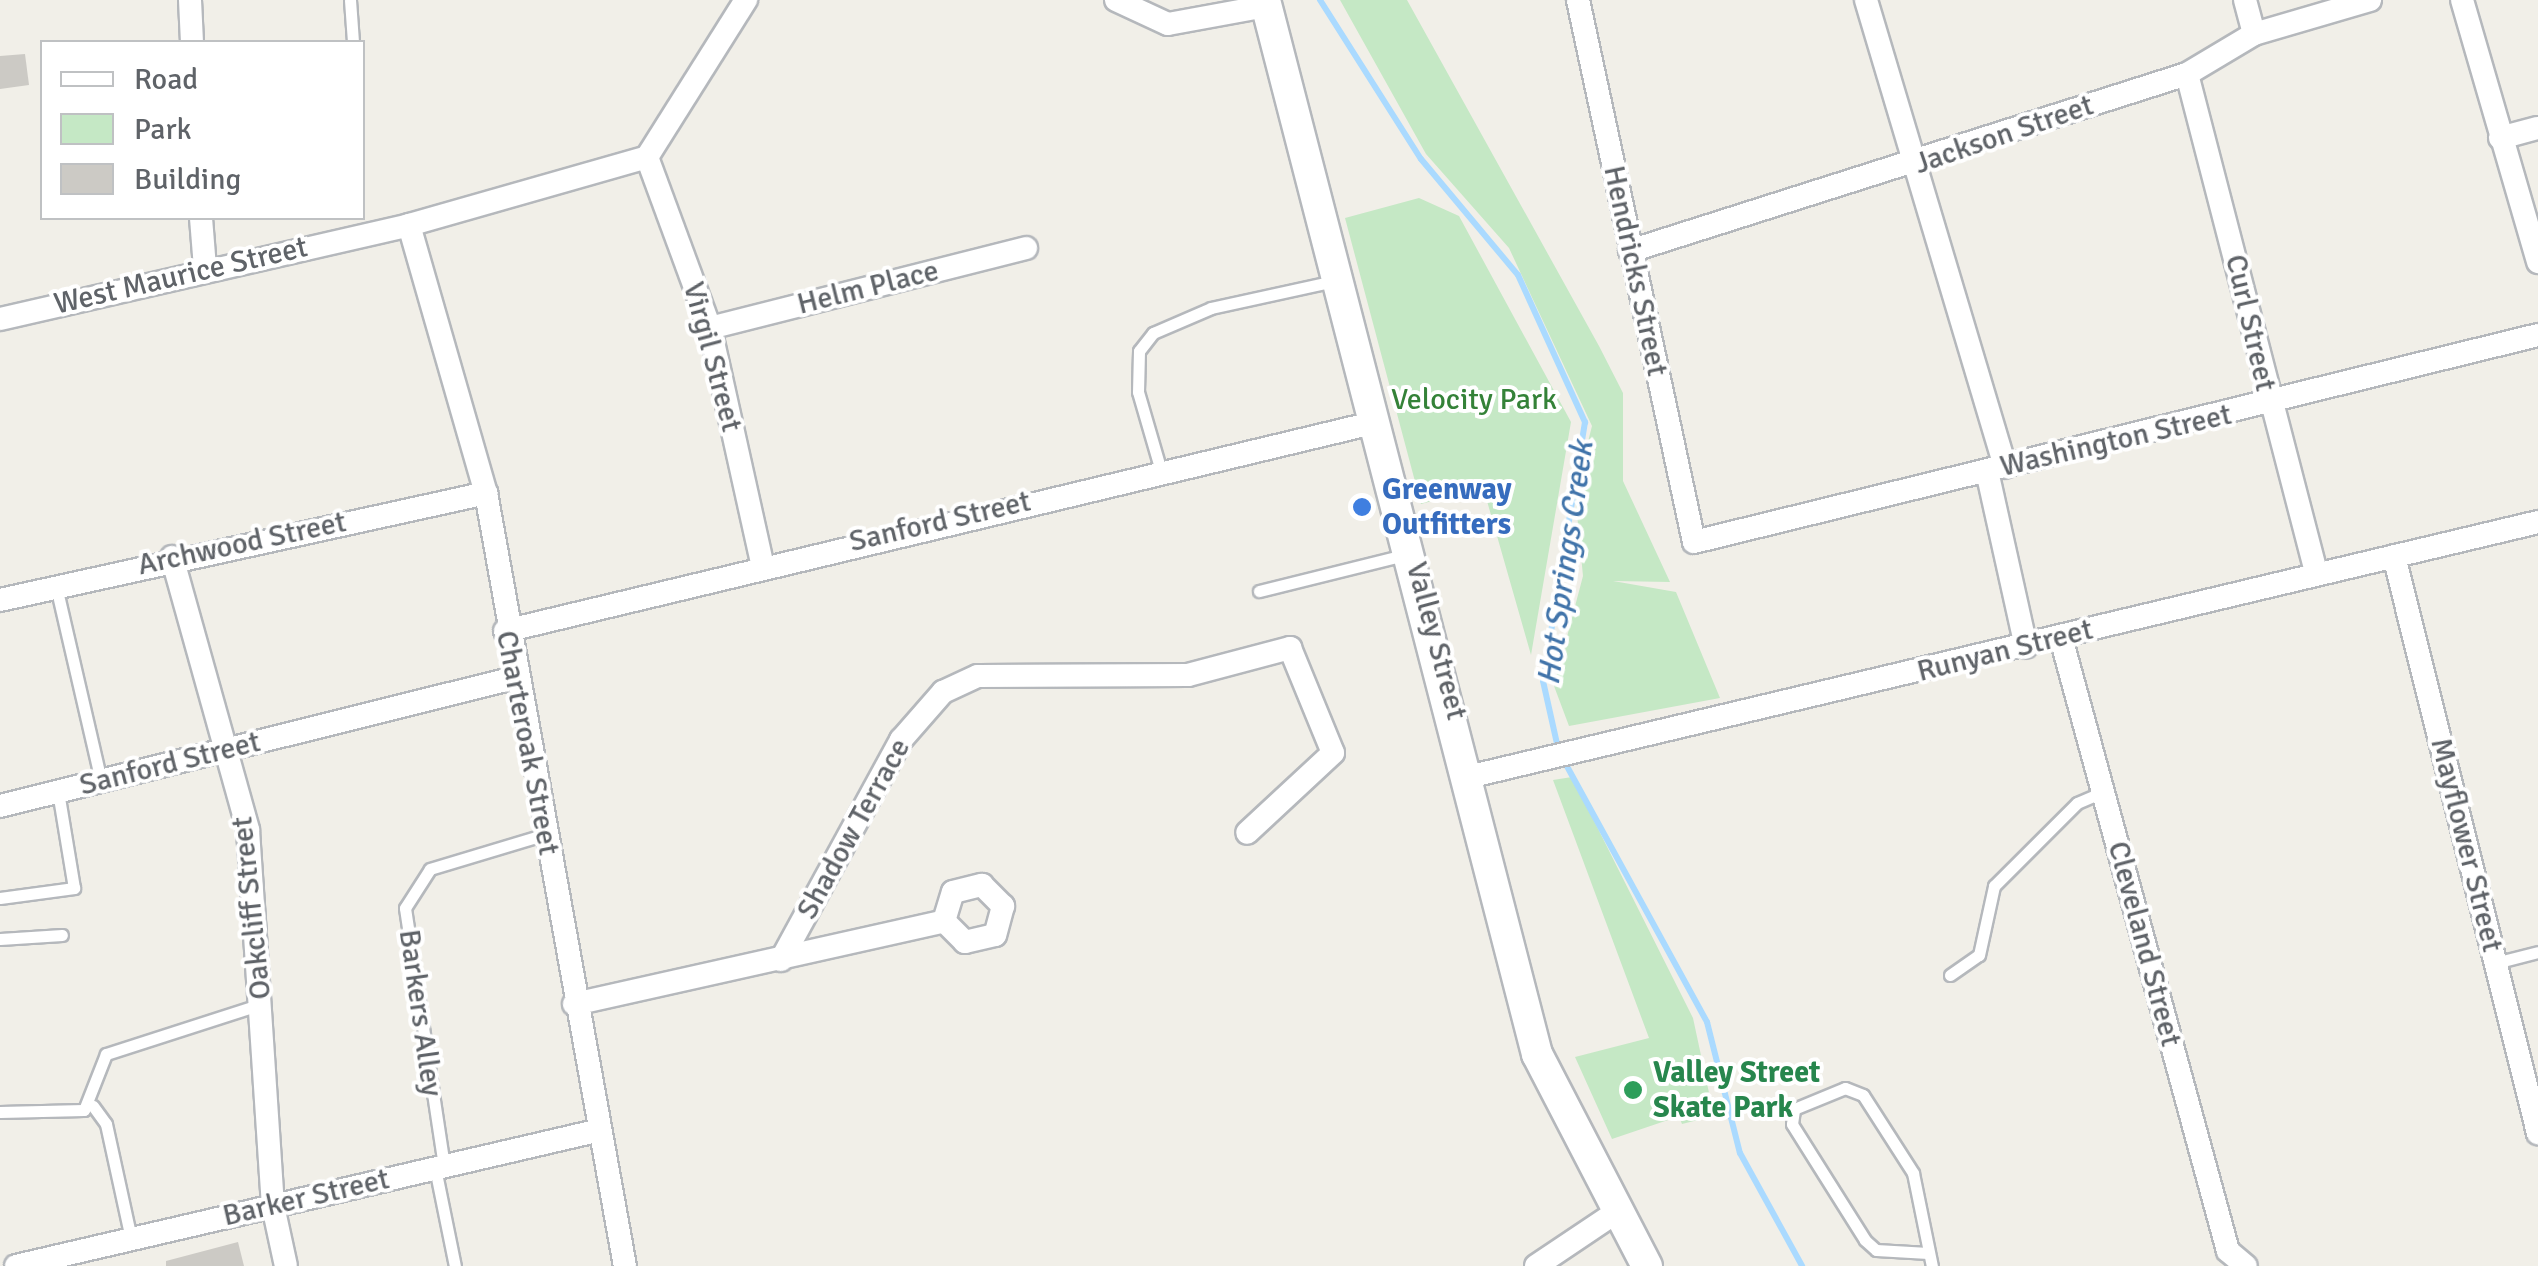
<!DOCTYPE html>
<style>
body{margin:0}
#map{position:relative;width:2538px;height:1266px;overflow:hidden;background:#f1efe8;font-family:Signika,sans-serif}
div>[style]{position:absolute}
.green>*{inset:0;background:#c5e8c5}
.stream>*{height:6px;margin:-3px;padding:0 3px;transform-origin:3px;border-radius:3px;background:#aadaff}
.building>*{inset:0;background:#cccac5}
.roads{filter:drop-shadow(2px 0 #b5b8bc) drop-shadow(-2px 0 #b5b8bc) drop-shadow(0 2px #b5b8bc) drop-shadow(0 -2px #b5b8bc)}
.service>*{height:11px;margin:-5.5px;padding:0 5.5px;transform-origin:5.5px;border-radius:5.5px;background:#fff}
.minor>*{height:22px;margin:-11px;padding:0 11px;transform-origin:11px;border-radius:11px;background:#fff}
.tertiary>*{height:30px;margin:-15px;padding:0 15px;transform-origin:15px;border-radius:15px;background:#fff}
.dots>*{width:28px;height:28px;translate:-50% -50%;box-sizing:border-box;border:5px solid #fff;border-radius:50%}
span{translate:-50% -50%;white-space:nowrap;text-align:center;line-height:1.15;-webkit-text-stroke:8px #fff;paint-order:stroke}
.street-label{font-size:30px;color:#5f6368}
.park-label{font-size:30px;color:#348238}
.shop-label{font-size:30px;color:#366cbe;font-weight:700}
.left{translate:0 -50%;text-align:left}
.leisure-label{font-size:30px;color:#27864d;font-weight:700}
.water-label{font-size:32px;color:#4174aa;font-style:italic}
.legend{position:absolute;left:40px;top:40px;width:325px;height:180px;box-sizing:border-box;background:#fff;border:2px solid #bfc1c3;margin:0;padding:12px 18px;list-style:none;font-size:30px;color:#5f6368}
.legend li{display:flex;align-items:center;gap:20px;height:50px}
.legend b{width:50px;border:2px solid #bfc1c3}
</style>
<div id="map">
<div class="green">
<i style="clip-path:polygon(1340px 0,1407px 0,1599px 346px,1623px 393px,1623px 481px,1670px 582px,1613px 581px,1676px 592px,1720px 698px,1569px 726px,1554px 686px,1583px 576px,1575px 493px,1592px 426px,1509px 248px,1426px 154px)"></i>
<i style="clip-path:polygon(1419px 198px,1459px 216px,1571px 422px,1531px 655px,1483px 487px,1421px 504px,1345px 218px)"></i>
<i style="clip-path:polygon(1572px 777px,1693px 1018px,1714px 1116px,1682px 1124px,1670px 1094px,1677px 1117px,1612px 1139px,1575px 1057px,1649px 1038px,1553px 780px)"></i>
</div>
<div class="stream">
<i style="left:1320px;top:0;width:188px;rotate:57.6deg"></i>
<i style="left:1421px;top:159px;width:151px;rotate:50.1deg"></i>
<i style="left:1518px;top:275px;width:162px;rotate:65.5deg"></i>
<i style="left:1585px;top:422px;width:262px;rotate:99.2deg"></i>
<i style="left:1543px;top:681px;width:69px;rotate:77.4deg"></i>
<i style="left:1563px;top:759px;width:300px;rotate:61.3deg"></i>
<i style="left:1707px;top:1022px;width:135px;rotate:75.9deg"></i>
<i style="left:1740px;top:1153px;width:129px;rotate:61.2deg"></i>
</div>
<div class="building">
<i style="clip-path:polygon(25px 54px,29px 85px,0 89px,0 56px)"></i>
<i style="clip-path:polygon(238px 1242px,244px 1266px,166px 1266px,166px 1261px)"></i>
</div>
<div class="roads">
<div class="service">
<i style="left:350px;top:0;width:42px;rotate:85.9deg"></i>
<i style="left:1161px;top:471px;width:82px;rotate:-106.2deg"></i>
<i style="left:1138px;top:392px;width:41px;rotate:-88.6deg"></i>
<i style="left:1139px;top:351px;width:23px;rotate:-52deg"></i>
<i style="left:1153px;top:333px;width:63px;rotate:-23.3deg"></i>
<i style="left:1211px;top:308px;width:126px;rotate:-12.4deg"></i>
<i style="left:56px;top:586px;width:200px;rotate:77deg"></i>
<i style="left:1259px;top:591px;width:154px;rotate:-13.9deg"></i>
<i style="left:0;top:898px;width:75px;rotate:-7.7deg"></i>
<i style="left:74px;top:888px;width:98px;rotate:-99.4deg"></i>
<i style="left:0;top:939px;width:62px;rotate:-3.7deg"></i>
<i style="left:2495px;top:963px;width:44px;rotate:-14.3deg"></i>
<i style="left:1950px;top:975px;width:35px;rotate:-35deg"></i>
<i style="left:1979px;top:955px;width:71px;rotate:-77.7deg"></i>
<i style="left:1994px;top:886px;width:117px;rotate:-45deg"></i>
<i style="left:2077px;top:803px;width:28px;rotate:-23deg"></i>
<i style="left:93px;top:1106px;width:22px;rotate:54deg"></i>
<i style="left:106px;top:1124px;width:118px;rotate:77.7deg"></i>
<i style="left:0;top:1112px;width:84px;rotate:-1.4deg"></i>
<i style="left:84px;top:1110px;width:60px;rotate:-68.6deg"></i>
<i style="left:106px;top:1054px;width:161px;rotate:-17.8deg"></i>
<i style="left:444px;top:1166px;width:261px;rotate:-98.6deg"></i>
<i style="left:405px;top:908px;width:46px;rotate:-57.3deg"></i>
<i style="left:430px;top:869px;width:121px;rotate:-16.8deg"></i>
<i style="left:435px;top:1168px;width:100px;rotate:78.5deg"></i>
<i style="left:1928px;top:1253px;width:52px;rotate:-176.7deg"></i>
<i style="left:1876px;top:1250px;width:15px;rotate:-138deg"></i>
<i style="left:1865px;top:1240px;width:137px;rotate:-122.2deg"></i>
<i style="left:1792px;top:1124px;width:15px;rotate:-82deg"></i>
<i style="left:1794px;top:1109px;width:55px;rotate:-22.4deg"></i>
<i style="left:1845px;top:1088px;width:19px;rotate:21deg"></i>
<i style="left:1863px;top:1095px;width:93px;rotate:57.3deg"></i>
<i style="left:1913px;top:1173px;width:95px;rotate:78.5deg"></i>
</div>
<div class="minor">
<i style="left:190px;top:0;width:42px;rotate:87.3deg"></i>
<i style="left:1116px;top:0;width:57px;rotate:24.8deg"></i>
<i style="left:1168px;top:24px;width:100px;rotate:-10.4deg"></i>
<i style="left:1578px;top:0;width:554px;rotate:77.92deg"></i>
<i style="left:1694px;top:542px;width:869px;rotate:-13.78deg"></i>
<i style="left:1866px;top:0;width:487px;rotate:73.4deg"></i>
<i style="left:2245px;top:0;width:35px;rotate:75deg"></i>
<i style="left:2462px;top:0;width:273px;rotate:73.8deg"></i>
<i style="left:2187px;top:74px;width:514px;rotate:75.48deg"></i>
<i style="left:2500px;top:138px;width:39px;rotate:-15deg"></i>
<i style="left:647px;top:157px;width:182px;rotate:69.8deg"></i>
<i style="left:710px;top:328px;width:241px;rotate:77.5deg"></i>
<i style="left:201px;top:218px;width:50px;rotate:85.4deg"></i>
<i style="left:409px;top:225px;width:279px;rotate:74deg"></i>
<i style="left:486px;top:493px;width:785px;rotate:79.81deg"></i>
<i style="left:1630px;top:251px;width:584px;rotate:-17.63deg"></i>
<i style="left:2187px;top:74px;width:78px;rotate:-30.8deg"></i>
<i style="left:2254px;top:34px;width:121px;rotate:-16.3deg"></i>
<i style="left:0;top:319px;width:420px;rotate:-12.9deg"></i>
<i style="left:409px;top:225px;width:248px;rotate:-15.9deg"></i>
<i style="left:647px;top:157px;width:186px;rotate:-57.8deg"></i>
<i style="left:710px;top:328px;width:326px;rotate:-14.2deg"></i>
<i style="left:1987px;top:471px;width:180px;rotate:77.5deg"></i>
<i style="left:2394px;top:556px;width:595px;rotate:75.99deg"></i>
<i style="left:172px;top:557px;width:283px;rotate:74.4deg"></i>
<i style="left:248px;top:830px;width:377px;rotate:86.2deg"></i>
<i style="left:273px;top:1206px;width:61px;rotate:77.8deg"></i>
<i style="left:0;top:600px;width:498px;rotate:-12.4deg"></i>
<i style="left:505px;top:631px;width:897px;rotate:-13.48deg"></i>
<i style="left:2061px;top:638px;width:635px;rotate:74.76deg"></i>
<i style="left:2228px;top:1251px;width:23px;rotate:40deg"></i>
<i style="left:1472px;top:776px;width:1096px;rotate:-13.4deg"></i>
<i style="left:0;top:806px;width:530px;rotate:-13.98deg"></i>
<i style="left:982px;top:885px;width:30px;rotate:45deg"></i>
<i style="left:1003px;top:906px;width:30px;rotate:105deg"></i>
<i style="left:995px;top:935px;width:31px;rotate:167deg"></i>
<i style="left:965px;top:942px;width:30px;rotate:-135deg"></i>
<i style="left:944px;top:921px;width:30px;rotate:-73deg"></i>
<i style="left:953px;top:892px;width:30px;rotate:-14deg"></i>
<i style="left:781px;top:960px;width:251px;rotate:-61.4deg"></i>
<i style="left:901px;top:740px;width:64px;rotate:-48.8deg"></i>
<i style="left:943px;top:692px;width:38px;rotate:-25deg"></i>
<i style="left:978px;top:676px;width:210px;rotate:-0.3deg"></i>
<i style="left:1188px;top:675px;width:106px;rotate:-14.8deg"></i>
<i style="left:1290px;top:648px;width:113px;rotate:67.7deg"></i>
<i style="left:1333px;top:753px;width:117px;rotate:137.1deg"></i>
<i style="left:574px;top:1004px;width:379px;rotate:-12.6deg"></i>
<i style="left:16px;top:1266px;width:596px;rotate:-13.1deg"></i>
<i style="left:1536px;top:1266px;width:99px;rotate:-33.9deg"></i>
</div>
<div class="tertiary">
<i style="left:1265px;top:0;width:1089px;rotate:75.53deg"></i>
<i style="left:1537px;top:1054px;width:239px;rotate:62.6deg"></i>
</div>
</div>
<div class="dots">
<i style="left:1362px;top:507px;background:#3f7fe0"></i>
<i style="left:1633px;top:1090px;background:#2e9e5b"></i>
</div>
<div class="street-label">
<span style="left:2004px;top:135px;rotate:-19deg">Jackson Street</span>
<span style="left:1635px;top:271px;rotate:78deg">Hendricks Street</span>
<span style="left:181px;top:276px;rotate:-13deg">West Maurice Street</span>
<span style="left:868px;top:288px;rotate:-14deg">Helm Place</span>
<span style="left:2250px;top:323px;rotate:77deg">Curl Street</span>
<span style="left:712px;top:357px;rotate:75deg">Virgil Street</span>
<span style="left:2116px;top:441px;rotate:-13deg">Washington Street</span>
<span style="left:940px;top:522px;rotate:-13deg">Sanford Street</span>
<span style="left:242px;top:544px;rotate:-12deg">Archwood Street</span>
<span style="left:1436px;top:641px;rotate:75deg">Valley Street</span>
<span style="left:2005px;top:651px;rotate:-14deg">Runyan Street</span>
<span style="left:527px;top:743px;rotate:79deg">Charteroak Street</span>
<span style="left:170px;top:764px;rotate:-14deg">Sanford Street</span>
<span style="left:854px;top:829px;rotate:-61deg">Shadow Terrace</span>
<span style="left:2466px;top:845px;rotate:76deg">Mayflower Street</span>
<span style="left:252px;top:908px;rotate:-96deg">Oakcliff Street</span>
<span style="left:2144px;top:944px;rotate:75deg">Cleveland Street</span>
<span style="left:420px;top:1013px;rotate:82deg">Barkers Alley</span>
<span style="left:306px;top:1198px;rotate:-13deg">Barker Street</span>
</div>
<div class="park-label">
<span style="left:1474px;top:400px">Velocity Park</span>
</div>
<div class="shop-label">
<span class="left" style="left:1382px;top:507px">Greenway<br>Outfitters</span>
</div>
<div class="leisure-label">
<span class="left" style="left:1653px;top:1090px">Valley Street<br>Skate Park</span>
</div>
<div class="water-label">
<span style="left:1566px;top:563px;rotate:-82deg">Hot Springs Creek</span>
</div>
<ul class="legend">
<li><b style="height:12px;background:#fff"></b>Road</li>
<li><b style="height:28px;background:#c5e8c5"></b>Park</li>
<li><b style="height:28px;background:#cccac5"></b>Building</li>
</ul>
</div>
